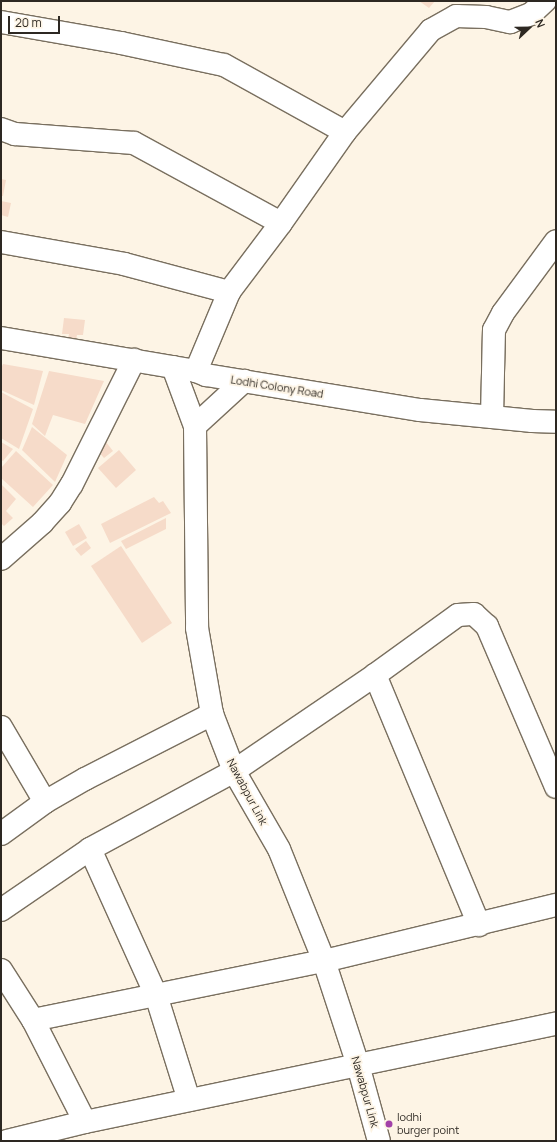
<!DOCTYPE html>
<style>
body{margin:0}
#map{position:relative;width:557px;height:1142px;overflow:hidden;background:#fdf4e5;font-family:Manrope,sans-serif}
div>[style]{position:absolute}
.building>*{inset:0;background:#f6dbc9}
.roads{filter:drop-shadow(1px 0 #796f5f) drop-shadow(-1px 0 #796f5f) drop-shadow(0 1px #796f5f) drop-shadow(0 -1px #796f5f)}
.minor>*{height:22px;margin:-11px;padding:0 11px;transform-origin:11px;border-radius:11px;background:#fff}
.major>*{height:22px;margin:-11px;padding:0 11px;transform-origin:11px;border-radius:11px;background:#fff}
.dots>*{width:11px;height:11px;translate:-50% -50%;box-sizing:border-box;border:2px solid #fdf4e5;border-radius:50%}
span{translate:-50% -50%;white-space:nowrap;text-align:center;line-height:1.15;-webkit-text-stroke:3.5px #fdf4e5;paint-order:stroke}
.street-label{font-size:11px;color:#2d2822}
.poi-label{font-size:11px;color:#2d2822}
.left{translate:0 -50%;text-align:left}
.frame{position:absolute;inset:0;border:2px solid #2d2822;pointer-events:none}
.north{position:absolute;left:509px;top:8px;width:40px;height:40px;-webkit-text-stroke:3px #fdf4e5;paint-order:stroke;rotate:68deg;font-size:11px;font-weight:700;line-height:16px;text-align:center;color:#2d2822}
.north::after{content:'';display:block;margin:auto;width:14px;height:18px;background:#2d2822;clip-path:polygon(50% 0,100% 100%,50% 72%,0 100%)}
.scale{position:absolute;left:8px;top:16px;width:52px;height:18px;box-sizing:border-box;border:2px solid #2d2822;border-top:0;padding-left:5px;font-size:12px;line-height:14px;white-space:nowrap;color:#2d2822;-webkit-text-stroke:3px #fdf4e5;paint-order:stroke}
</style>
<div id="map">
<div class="building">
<i style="clip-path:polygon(419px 1px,435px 1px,429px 8px)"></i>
<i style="clip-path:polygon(1px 179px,6px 180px,3px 196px,1px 196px)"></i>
<i style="clip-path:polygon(1px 201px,11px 203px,8px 217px,1px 215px)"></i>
<i style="clip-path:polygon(64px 318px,85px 320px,83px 335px,77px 335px,76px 340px,68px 339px,69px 334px,62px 334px)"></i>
<i style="clip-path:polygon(3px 364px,43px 371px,34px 405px,1px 390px,1px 368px)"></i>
<i style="clip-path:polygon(49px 371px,104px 381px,85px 424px,53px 415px,45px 436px,32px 424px)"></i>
<i style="clip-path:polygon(1px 392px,33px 409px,19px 449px,1px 438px)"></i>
<i style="clip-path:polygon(32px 427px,67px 455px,55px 482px,22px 450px)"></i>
<i style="clip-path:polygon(1px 442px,13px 449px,3px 461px,1px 460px)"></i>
<i style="clip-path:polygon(106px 442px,113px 451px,104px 458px,96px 449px)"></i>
<i style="clip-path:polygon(119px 450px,136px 470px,116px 488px,98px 468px)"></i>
<i style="clip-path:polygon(16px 451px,53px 485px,33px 507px,1px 478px,1px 468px)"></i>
<i style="clip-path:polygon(1px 484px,16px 499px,6px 511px,13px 518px,4px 526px,1px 523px)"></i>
<i style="clip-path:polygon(154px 497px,159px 503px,163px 501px,171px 513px,110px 543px,101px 524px)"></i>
<i style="clip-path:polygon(166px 518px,166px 529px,126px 549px,121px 541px)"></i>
<i style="clip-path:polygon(79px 524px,87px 538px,73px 546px,65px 532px)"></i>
<i style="clip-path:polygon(86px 541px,91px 548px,81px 556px,75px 549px)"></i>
<i style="clip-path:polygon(121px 546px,172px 623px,142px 643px,91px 566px)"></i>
</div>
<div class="roads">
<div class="minor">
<i style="left:1px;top:22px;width:122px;rotate:9.9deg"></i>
<i style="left:121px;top:43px;width:105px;rotate:12.1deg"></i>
<i style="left:224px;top:65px;width:138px;rotate:29deg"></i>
<i style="left:1px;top:129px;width:15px;rotate:20deg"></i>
<i style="left:15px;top:134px;width:119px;rotate:4.3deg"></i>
<i style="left:134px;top:143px;width:167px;rotate:28.6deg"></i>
<i style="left:1px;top:242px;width:125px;rotate:10.1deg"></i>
<i style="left:124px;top:264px;width:109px;rotate:14.9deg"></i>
<i style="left:173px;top:367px;width:63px;rotate:69.6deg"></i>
<i style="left:195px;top:426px;width:202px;rotate:89.4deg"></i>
<i style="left:197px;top:628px;width:87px;rotate:80.1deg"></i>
<i style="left:212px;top:714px;width:61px;rotate:68.9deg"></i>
<i style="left:234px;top:771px;width:90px;rotate:60deg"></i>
<i style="left:279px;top:849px;width:121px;rotate:68.1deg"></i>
<i style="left:324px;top:961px;width:109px;rotate:71.9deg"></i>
<i style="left:358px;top:1065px;width:79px;rotate:74.6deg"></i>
<i style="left:196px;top:371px;width:86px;rotate:-67.3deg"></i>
<i style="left:229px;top:292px;width:86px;rotate:-53deg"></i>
<i style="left:281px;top:223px;width:111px;rotate:-54.9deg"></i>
<i style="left:345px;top:132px;width:133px;rotate:-49.9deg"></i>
<i style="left:431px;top:30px;width:29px;rotate:-29deg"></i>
<i style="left:456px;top:16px;width:30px;rotate:2deg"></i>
<i style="left:486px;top:17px;width:25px;rotate:12deg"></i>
<i style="left:510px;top:22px;width:22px;rotate:-21deg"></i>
<i style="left:531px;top:14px;width:19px;rotate:-43deg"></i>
<i style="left:492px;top:417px;width:87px;rotate:-88.7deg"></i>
<i style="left:494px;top:330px;width:19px;rotate:-62deg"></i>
<i style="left:503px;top:313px;width:89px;rotate:-53.6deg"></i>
<i style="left:195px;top:426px;width:67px;rotate:-42.6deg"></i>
<i style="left:1px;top:559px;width:55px;rotate:-41.3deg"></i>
<i style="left:42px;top:523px;width:27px;rotate:-48deg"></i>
<i style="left:60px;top:503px;width:22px;rotate:-58deg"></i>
<i style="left:72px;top:484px;width:139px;rotate:-63.4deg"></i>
<i style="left:375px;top:675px;width:271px;rotate:67.4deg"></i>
<i style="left:1px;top:727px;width:87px;rotate:59.6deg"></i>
<i style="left:1px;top:834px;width:54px;rotate:-36deg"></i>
<i style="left:45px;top:802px;width:46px;rotate:-29.9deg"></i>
<i style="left:85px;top:779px;width:143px;rotate:-27.1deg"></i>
<i style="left:90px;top:849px;width:160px;rotate:65.7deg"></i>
<i style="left:156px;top:995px;width:110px;rotate:72.6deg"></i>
<i style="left:1px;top:910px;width:108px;rotate:-34.4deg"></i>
<i style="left:90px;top:849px;width:164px;rotate:-28.4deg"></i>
<i style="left:234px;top:771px;width:171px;rotate:-34.2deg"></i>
<i style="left:375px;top:675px;width:102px;rotate:-35.9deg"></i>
<i style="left:458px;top:615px;width:16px;rotate:-4deg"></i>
<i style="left:474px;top:614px;width:18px;rotate:43deg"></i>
<i style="left:487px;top:626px;width:175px;rotate:66.8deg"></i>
<i style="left:1px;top:970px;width:59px;rotate:57.4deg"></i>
<i style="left:33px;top:1020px;width:114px;rotate:63deg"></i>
<i style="left:33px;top:1020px;width:297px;rotate:-11.5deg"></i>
<i style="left:324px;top:961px;width:239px;rotate:-13.6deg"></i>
<i style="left:7px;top:1141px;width:80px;rotate:-13.7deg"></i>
<i style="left:85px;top:1122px;width:481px;rotate:-11.8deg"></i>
</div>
<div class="major">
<i style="left:1px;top:338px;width:198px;rotate:9.6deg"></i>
<i style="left:196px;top:371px;width:11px;rotate:22deg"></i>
<i style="left:206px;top:375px;width:217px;rotate:9.3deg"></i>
<i style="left:420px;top:410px;width:113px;rotate:5.6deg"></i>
<i style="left:532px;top:421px;width:24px;rotate:2deg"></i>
</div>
</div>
<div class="dots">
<i style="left:389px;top:1124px;background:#a241a9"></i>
</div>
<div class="street-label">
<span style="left:277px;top:387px;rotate:9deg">Lodhi Colony Road</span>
<span style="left:247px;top:792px;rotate:62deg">Nawabpur Link</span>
<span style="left:365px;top:1092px;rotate:74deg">Nawabpur Link</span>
</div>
<div class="poi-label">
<span class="left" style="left:397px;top:1124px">lodhi<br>burger point</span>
</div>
<div class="frame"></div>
<div class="north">N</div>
<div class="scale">20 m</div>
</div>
